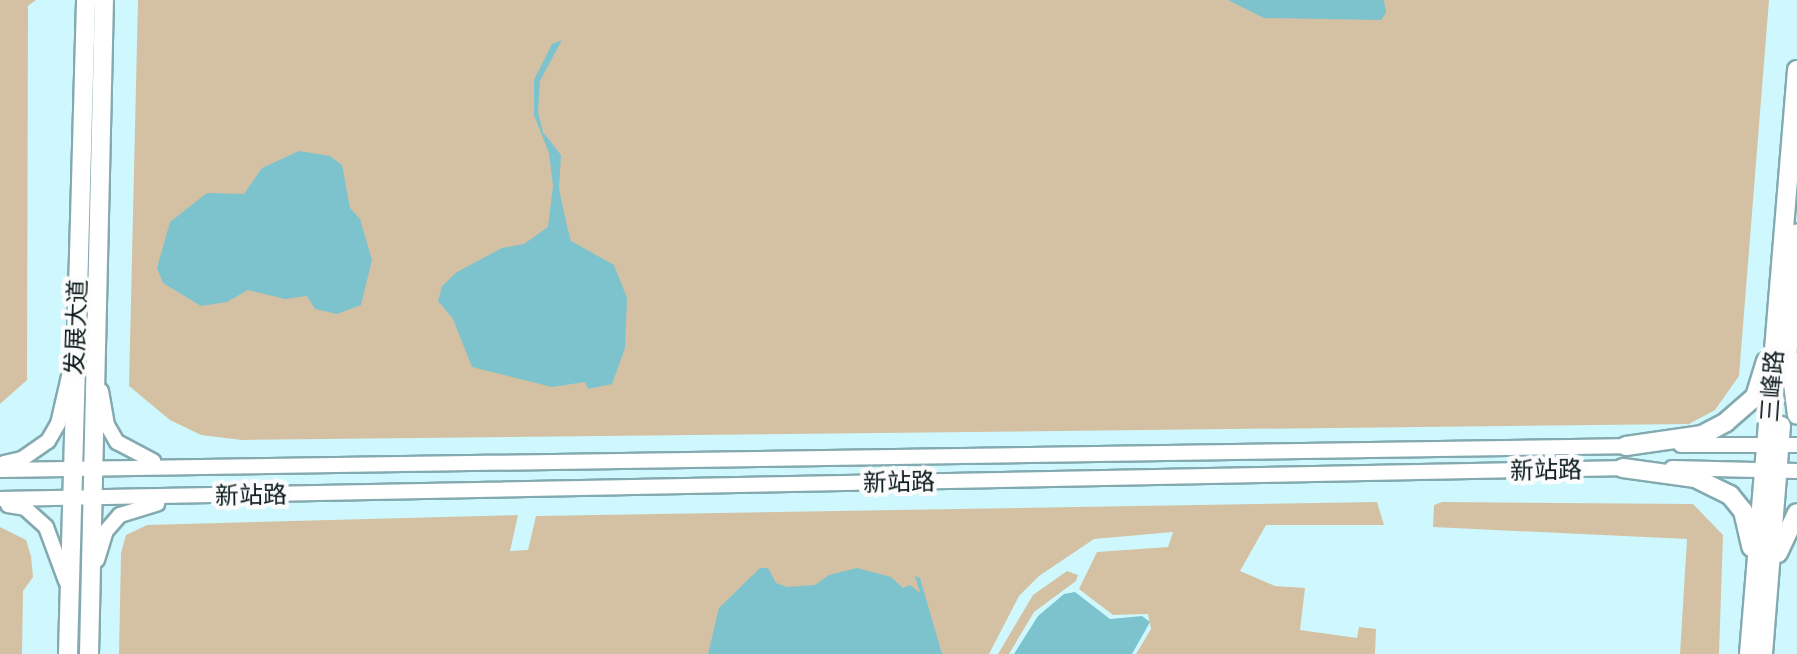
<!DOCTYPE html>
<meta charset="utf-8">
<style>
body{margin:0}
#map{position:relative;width:1797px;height:654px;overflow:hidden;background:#cff8fe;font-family:Montserrat,"Noto Sans SC",sans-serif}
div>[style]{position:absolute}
.green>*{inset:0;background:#d4c1a3}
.water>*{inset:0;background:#7cc3ce}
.roads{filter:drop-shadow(2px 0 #84aab0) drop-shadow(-2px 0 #84aab0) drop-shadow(0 2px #84aab0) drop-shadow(0 -2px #84aab0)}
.minor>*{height:14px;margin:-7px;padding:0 7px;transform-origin:7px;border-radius:7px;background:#fff}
.major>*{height:18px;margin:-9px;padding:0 9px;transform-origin:9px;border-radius:9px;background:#fff}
span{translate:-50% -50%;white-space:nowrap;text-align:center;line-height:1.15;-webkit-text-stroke:8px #fcfcfc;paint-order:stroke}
.street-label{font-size:24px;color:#0c1b1d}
</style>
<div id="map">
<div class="green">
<i style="clip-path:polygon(0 0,36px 0,28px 6px,27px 380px,0 404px)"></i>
<i style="clip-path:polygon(138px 0,1769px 0,1739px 376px,1715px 410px,1689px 424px,242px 440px,201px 435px,170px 420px,129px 386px)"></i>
<i style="clip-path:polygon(1377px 502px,1384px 525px,1266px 525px,1240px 571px,1275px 586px,1305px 588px,1300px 630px,1357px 638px,1359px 627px,1376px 629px,1375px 654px,1136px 654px,1151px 629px,1148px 614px,1113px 615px,1079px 589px,1097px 552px,1168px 547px,1173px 532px,1094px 539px,1039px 576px,1019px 596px,989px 654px,119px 654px,121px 553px,126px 535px,147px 525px,518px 515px,510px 551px,528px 550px,536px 516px)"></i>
<i style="clip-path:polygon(1442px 502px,1693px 504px,1723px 535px,1719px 654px,1680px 654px,1687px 539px,1433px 527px,1434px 505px)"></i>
<i style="clip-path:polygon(0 527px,26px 540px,31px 556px,33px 577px,23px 591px,22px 654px,0 654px)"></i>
<i style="clip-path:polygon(1067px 571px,1078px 575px,1076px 581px,1034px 612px,1009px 654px,998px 654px,1033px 595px)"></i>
</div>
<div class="water">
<i style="clip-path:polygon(1228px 0,1384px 0,1386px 13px,1381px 20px,1264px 18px)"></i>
<i style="clip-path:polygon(562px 40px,540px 81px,538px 112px,543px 132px,561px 155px,559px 189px,567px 226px,571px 241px,614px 265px,627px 298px,625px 348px,612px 384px,588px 389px,585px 382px,552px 387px,472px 367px,453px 319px,438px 301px,442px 286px,457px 272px,502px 248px,524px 244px,548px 227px,553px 186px,549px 153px,534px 115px,534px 80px,552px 44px)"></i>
<i style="clip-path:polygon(299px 151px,330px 156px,342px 165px,350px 208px,360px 219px,372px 260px,361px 305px,337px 314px,315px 309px,307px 296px,285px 299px,248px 290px,227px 302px,201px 306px,163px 283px,157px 268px,170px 222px,207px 193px,244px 194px,262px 168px)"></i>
<i style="clip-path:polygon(760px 568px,768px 568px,776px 583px,787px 587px,815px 585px,829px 575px,857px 568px,891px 577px,903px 588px,910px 585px,920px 593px,915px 576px,920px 578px,942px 654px,708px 654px,719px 608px)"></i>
<i style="clip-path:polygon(1075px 592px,1110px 619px,1142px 616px,1150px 622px,1132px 654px,1014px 654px,1038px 616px,1064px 594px)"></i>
</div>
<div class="roads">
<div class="minor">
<i style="left:101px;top:391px;width:35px;rotate:80deg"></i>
<i style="left:107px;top:425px;width:20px;rotate:60deg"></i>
<i style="left:117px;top:442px;width:41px;rotate:27.8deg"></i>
<i style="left:1681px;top:445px;width:116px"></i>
<i style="left:4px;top:463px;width:18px;rotate:-13deg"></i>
<i style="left:22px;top:459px;width:32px;rotate:-35deg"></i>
<i style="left:48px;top:441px;width:20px;rotate:-60deg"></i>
<i style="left:58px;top:424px;width:53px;rotate:-77deg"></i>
<i style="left:1672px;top:468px;width:125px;rotate:1.4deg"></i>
<i style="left:0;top:470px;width:1637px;rotate:-0.84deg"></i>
<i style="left:0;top:499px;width:1631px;rotate:-1.09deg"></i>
<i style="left:8px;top:505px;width:17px;rotate:10deg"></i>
<i style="left:25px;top:508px;width:28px;rotate:42deg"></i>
<i style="left:46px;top:527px;width:58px;rotate:69.7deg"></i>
<i style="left:97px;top:560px;width:30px;rotate:-73deg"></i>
<i style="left:106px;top:531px;width:21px;rotate:-49deg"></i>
<i style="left:120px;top:515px;width:39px;rotate:-17deg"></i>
</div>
<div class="major">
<i style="left:1790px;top:359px;width:56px;rotate:82.9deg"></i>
<i style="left:1786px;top:372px;width:139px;rotate:-85.5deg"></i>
<i style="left:1626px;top:446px;width:77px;rotate:-8.2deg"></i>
<i style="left:1702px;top:435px;width:27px;rotate:-28deg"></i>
<i style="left:1726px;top:422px;width:38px;rotate:-41deg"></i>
<i style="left:1755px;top:397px;width:37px;rotate:-73deg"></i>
<i style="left:1623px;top:468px;width:73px;rotate:7.9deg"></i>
<i style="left:1695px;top:478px;width:39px;rotate:26deg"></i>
<i style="left:1730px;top:495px;width:21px;rotate:51deg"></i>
<i style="left:1743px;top:511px;width:37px;rotate:77deg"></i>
<i style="left:1778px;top:553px;width:44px;rotate:-64.6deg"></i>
<i style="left:68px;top:654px;width:654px;rotate:-88.42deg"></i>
<i style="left:89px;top:654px;width:654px;rotate:-88.69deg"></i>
<i style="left:1749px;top:654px;width:586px;rotate:-85.3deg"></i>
<i style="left:1763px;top:654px;width:229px;rotate:-85.5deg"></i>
</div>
</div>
<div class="street-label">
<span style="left:76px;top:327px;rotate:-88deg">发展大道</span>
<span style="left:1772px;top:386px;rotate:-86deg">三峰路</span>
<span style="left:1546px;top:470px;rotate:-1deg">新站路</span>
<span style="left:899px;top:482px;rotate:-1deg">新站路</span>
<span style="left:251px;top:495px;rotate:-1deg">新站路</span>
</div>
</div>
